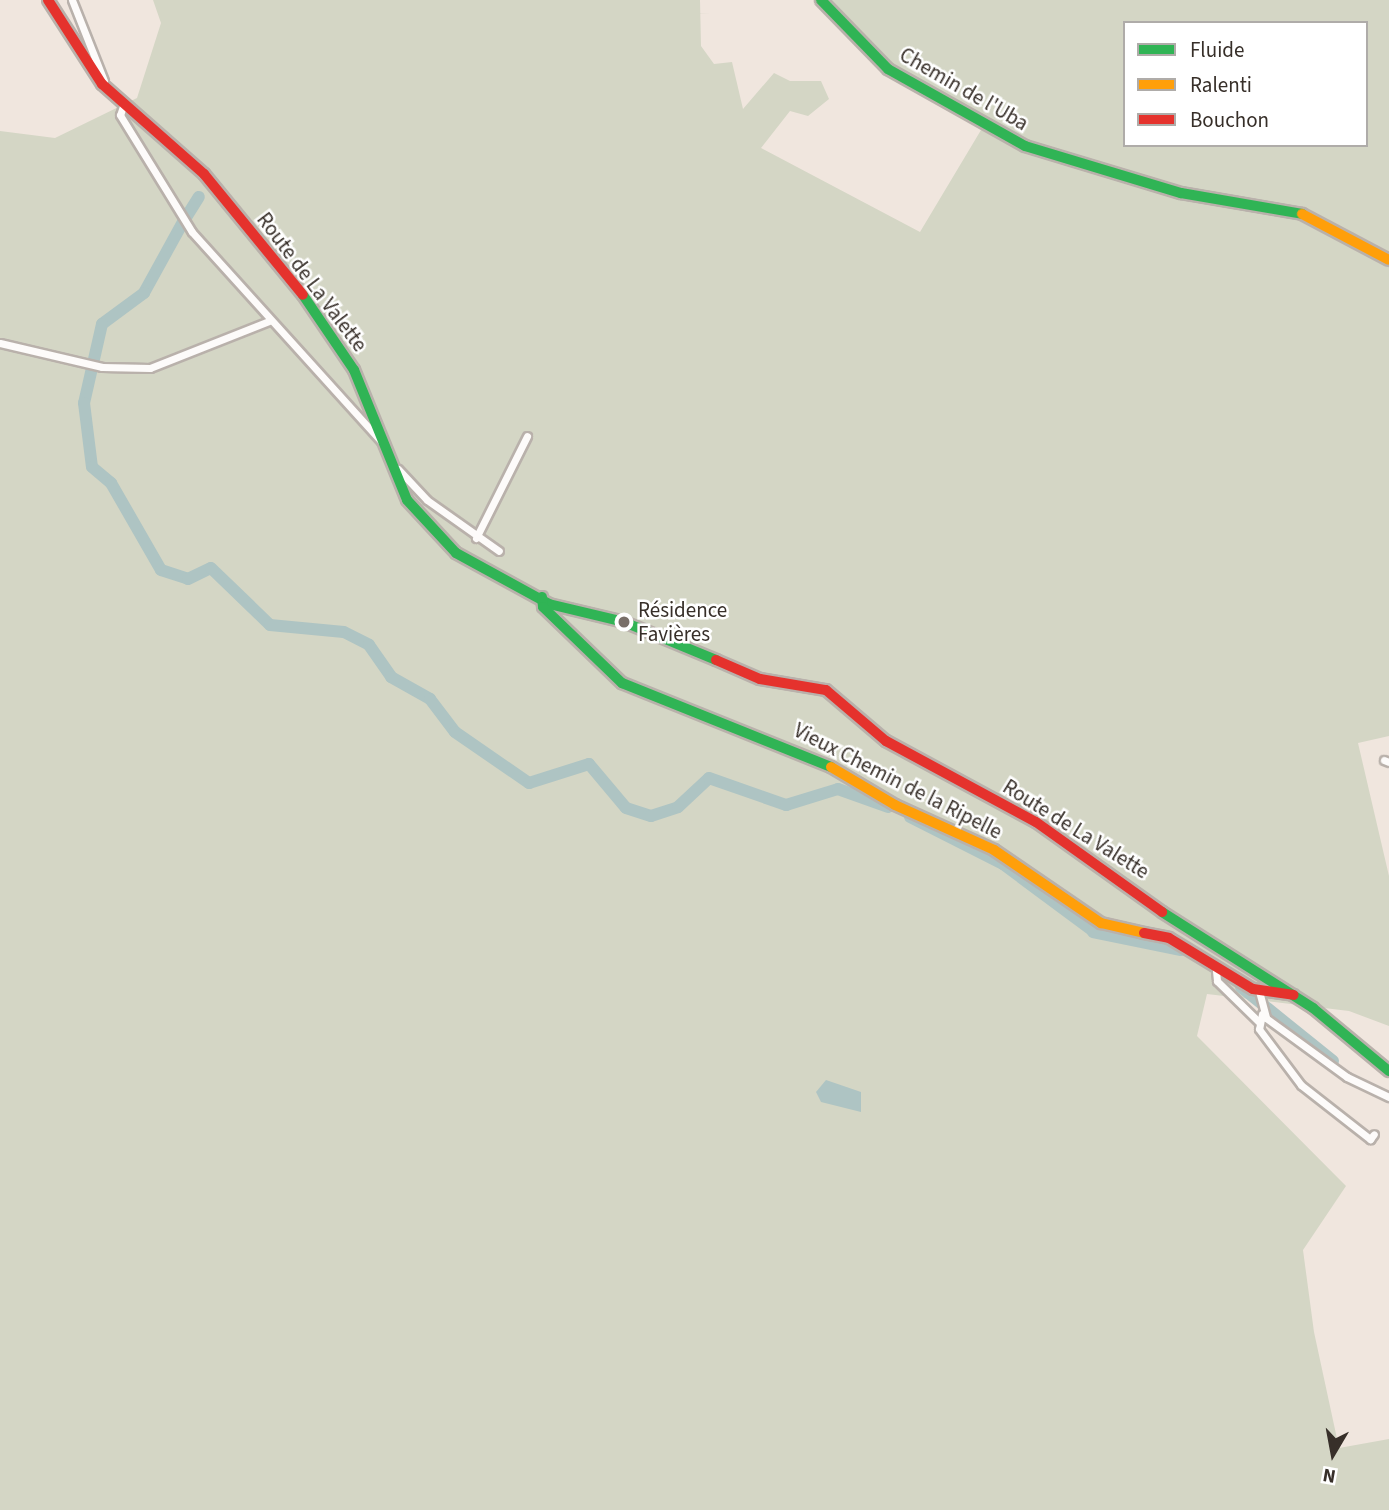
<!DOCTYPE html>
<meta charset="utf-8">
<style>
body{margin:0}
#map{position:relative;width:1389px;height:1510px;overflow:hidden;background:#f0e6de;font-family:"Source Sans 3",sans-serif}
div>[style]{position:absolute}
.green>*{inset:0;background:#d4d6c5}
.water>*{inset:0;background:#aec4c3}
.river>*{height:12px;margin:-6px;padding:0 6px;transform-origin:6px;border-radius:6px;background:#aec4c3}
.roads{filter:drop-shadow(2px 0 #b9b1ab) drop-shadow(-2px 0 #b9b1ab) drop-shadow(0 2px #b9b1ab) drop-shadow(0 -2px #b9b1ab)}
.street>*{height:7px;margin:-3.5px;padding:0 3.5px;transform-origin:3.5px;border-radius:3.5px;background:#fdfbfa}
.fast>*{height:10px;margin:-5px;padding:0 5px;transform-origin:5px;border-radius:5px;background:#30b455}
.slow>*{height:10px;margin:-5px;padding:0 5px;transform-origin:5px;border-radius:5px;background:#ff9f0a}
.jam>*{height:10px;margin:-5px;padding:0 5px;transform-origin:5px;border-radius:5px;background:#e5322d}
.dots>*{width:19px;height:19px;translate:-50% -50%;box-sizing:border-box;border:4px solid #fff;border-radius:50%}
span{translate:-50% -50%;white-space:nowrap;text-align:center;line-height:1.15;-webkit-text-stroke:5px #fff;paint-order:stroke}
.street-label{font-size:21px;color:#372f29}
.poi-label{font-size:21px;color:#372f29}
.left{translate:0 -50%;text-align:left}
.legend{position:absolute;left:1123px;top:21px;width:245px;height:126px;box-sizing:border-box;background:#fff;border:2px solid #afaca9;margin:0;padding:9px 12px;list-style:none;font-size:21px;color:#372f29}
.legend li{display:flex;align-items:center;gap:14px;height:35px}
.legend b{width:35px;border:2px solid #afaca9}
.north{position:absolute;left:1298px;top:1419px;width:70px;height:70px;-webkit-text-stroke:5px #fff;paint-order:stroke;rotate:190deg;font-size:19px;font-weight:700;line-height:28px;text-align:center;color:#372f29}
.north::after{content:'';display:block;margin:auto;width:24px;height:32px;background:#372f29;clip-path:polygon(50% 0,100% 100%,50% 72%,0 100%)}
</style>
<div id="map">
<div class="green">
<i style="clip-path:polygon(evenodd,153px 0,700px 0,701px 46px,714px 64px,732px 62px,743px 109px,774px 73px,790px 81px,821px 81px,829px 99px,808px 116px,790px 111px,761px 148px,920px 232px,987px 120px,887px 62px,828px 0,1389px 0,1389px 736px,1358px 743px,1389px 876px,1389px 1026px,1349px 1011px,1207px 994px,1197px 1036px,1346px 1186px,1303px 1250px,1314px 1332px,1339px 1448px,1389px 1439px,1389px 1510px,0 1510px,0 131px,55px 138px,137px 98px,161px 23px,153px 0,1125px 23px,1366px 23px,1366px 145px,1125px 145px,1125px 23px)"></i>
</div>
<div class="water">
<i style="clip-path:polygon(826px 1080px,861px 1092px,861px 1112px,821px 1102px,816px 1092px)"></i>
</div>
<div class="river">
<i style="left:185px;top:219px;width:26px;rotate:-58deg"></i>
<i style="left:183px;top:222px;width:81px;rotate:118.8deg"></i>
<i style="left:144px;top:293px;width:52px;rotate:143.6deg"></i>
<i style="left:102px;top:324px;width:81px;rotate:102.8deg"></i>
<i style="left:84px;top:403px;width:64px;rotate:82.9deg"></i>
<i style="left:92px;top:467px;width:25px;rotate:40deg"></i>
<i style="left:111px;top:483px;width:100px;rotate:60.1deg"></i>
<i style="left:161px;top:570px;width:28px;rotate:18deg"></i>
<i style="left:188px;top:579px;width:25px;rotate:-26deg"></i>
<i style="left:211px;top:568px;width:82px;rotate:44deg"></i>
<i style="left:270px;top:625px;width:74px;rotate:5.4deg"></i>
<i style="left:344px;top:632px;width:28px;rotate:27deg"></i>
<i style="left:369px;top:645px;width:39px;rotate:55deg"></i>
<i style="left:391px;top:677px;width:45px;rotate:29.4deg"></i>
<i style="left:430px;top:699px;width:41px;rotate:52.9deg"></i>
<i style="left:455px;top:732px;width:90px;rotate:34.6deg"></i>
<i style="left:529px;top:783px;width:63px;rotate:-17.6deg"></i>
<i style="left:589px;top:764px;width:57px;rotate:49.9deg"></i>
<i style="left:626px;top:808px;width:26px;rotate:18deg"></i>
<i style="left:651px;top:816px;width:28px;rotate:-18deg"></i>
<i style="left:678px;top:807px;width:42px;rotate:-43.1deg"></i>
<i style="left:709px;top:778px;width:82px;rotate:19.3deg"></i>
<i style="left:786px;top:805px;width:54px;rotate:-17.1deg"></i>
<i style="left:838px;top:789px;width:53px;rotate:19.8deg"></i>
<i style="left:910px;top:817px;width:104px;rotate:26.8deg"></i>
<i style="left:1003px;top:864px;width:111px;rotate:36.6deg"></i>
<i style="left:1093px;top:932px;width:90px;rotate:11.6deg"></i>
<i style="left:1241px;top:987px;width:118px;rotate:38.8deg"></i>
</div>
<div class="roads">
<div class="street">
<i style="left:72px;top:0;width:87px;rotate:68.4deg"></i>
<i style="left:123px;top:106px;width:9px;rotate:108deg"></i>
<i style="left:120px;top:115px;width:137px;rotate:58.4deg"></i>
<i style="left:192px;top:232px;width:283px;rotate:47.9deg"></i>
<i style="left:0;top:343px;width:105px;rotate:13.2deg"></i>
<i style="left:102px;top:367px;width:48px;rotate:1.2deg"></i>
<i style="left:150px;top:368px;width:128px;rotate:-21.6deg"></i>
<i style="left:398px;top:469px;width:42px;rotate:46.9deg"></i>
<i style="left:427px;top:500px;width:88px;rotate:35.3deg"></i>
<i style="left:476px;top:538px;width:114px;rotate:-63.4deg"></i>
<i style="left:1384px;top:760px;width:5px;rotate:22deg"></i>
<i style="left:1216px;top:971px;width:10px;rotate:84deg"></i>
<i style="left:1217px;top:981px;width:59px;rotate:44.3deg"></i>
<i style="left:1259px;top:991px;width:28px;rotate:75deg"></i>
<i style="left:1266px;top:1018px;width:100px;rotate:36.1deg"></i>
<i style="left:1347px;top:1077px;width:47px;rotate:25.5deg"></i>
<i style="left:1262px;top:1014px;width:15px;rotate:101deg"></i>
<i style="left:1259px;top:1029px;width:70px;rotate:53.1deg"></i>
<i style="left:1301px;top:1085px;width:88px;rotate:38deg"></i>
<i style="left:1370px;top:1139px;width:6px;rotate:-51deg"></i>
</div>
<div class="fast">
<i style="left:821px;top:0;width:96px;rotate:45.8deg"></i>
<i style="left:888px;top:69px;width:157px;rotate:29.3deg"></i>
<i style="left:1025px;top:146px;width:163px;rotate:16.8deg"></i>
<i style="left:1181px;top:193px;width:123px;rotate:9.8deg"></i>
<i style="left:303px;top:295px;width:91px;rotate:55.8deg"></i>
<i style="left:354px;top:370px;width:140px;rotate:67.8deg"></i>
<i style="left:407px;top:500px;width:72px;rotate:47.2deg"></i>
<i style="left:456px;top:553px;width:106px;rotate:28.7deg"></i>
<i style="left:549px;top:604px;width:77px;rotate:13.5deg"></i>
<i style="left:624px;top:622px;width:100px;rotate:22.4deg"></i>
<i style="left:542px;top:597px;width:10px;rotate:84deg"></i>
<i style="left:543px;top:607px;width:110px;rotate:43.9deg"></i>
<i style="left:622px;top:683px;width:225px;rotate:21.9deg"></i>
<i style="left:1162px;top:912px;width:179px;rotate:32.4deg"></i>
<i style="left:1313px;top:1008px;width:99px;rotate:39.7deg"></i>
</div>
<div class="slow">
<i style="left:1302px;top:214px;width:98px;rotate:27.9deg"></i>
<i style="left:831px;top:767px;width:74px;rotate:30.7deg"></i>
<i style="left:895px;top:805px;width:109px;rotate:24.4deg"></i>
<i style="left:994px;top:850px;width:130px;rotate:34.3deg"></i>
<i style="left:1101px;top:923px;width:44px;rotate:13.1deg"></i>
</div>
<div class="jam">
<i style="left:48px;top:0;width:100px;rotate:57.3deg"></i>
<i style="left:102px;top:84px;width:136px;rotate:41.4deg"></i>
<i style="left:204px;top:174px;width:156px;rotate:50.7deg"></i>
<i style="left:716px;top:660px;width:48px;rotate:23.4deg"></i>
<i style="left:760px;top:679px;width:67px;rotate:9.5deg"></i>
<i style="left:826px;top:690px;width:79px;rotate:40.4deg"></i>
<i style="left:886px;top:741px;width:170px;rotate:28.4deg"></i>
<i style="left:1036px;top:822px;width:155px;rotate:35.5deg"></i>
<i style="left:1144px;top:933px;width:25px;rotate:11deg"></i>
<i style="left:1169px;top:938px;width:98px;rotate:31.3deg"></i>
<i style="left:1253px;top:989px;width:41px;rotate:8.3deg"></i>
</div>
</div>
<div class="dots">
<i style="left:624px;top:622px;background:#786f68"></i>
</div>
<div class="street-label">
<span style="left:964px;top:89px;rotate:30deg">Chemin de l'Uba</span>
<span style="left:312px;top:282px;rotate:53deg">Route de La Valette</span>
<span style="left:898px;top:781px;rotate:27deg">Vieux Chemin de la Ripelle</span>
<span style="left:1076px;top:829px;rotate:32deg">Route de La Valette</span>
</div>
<div class="poi-label">
<span class="left" style="left:638px;top:622px">Résidence<br>Favières</span>
</div>
<ul class="legend">
<li><b style="height:9px;background:#30b455"></b>Fluide</li>
<li><b style="height:9px;background:#ff9f0a"></b>Ralenti</li>
<li><b style="height:9px;background:#e5322d"></b>Bouchon</li>
</ul>
<div class="north">N</div>
</div>
